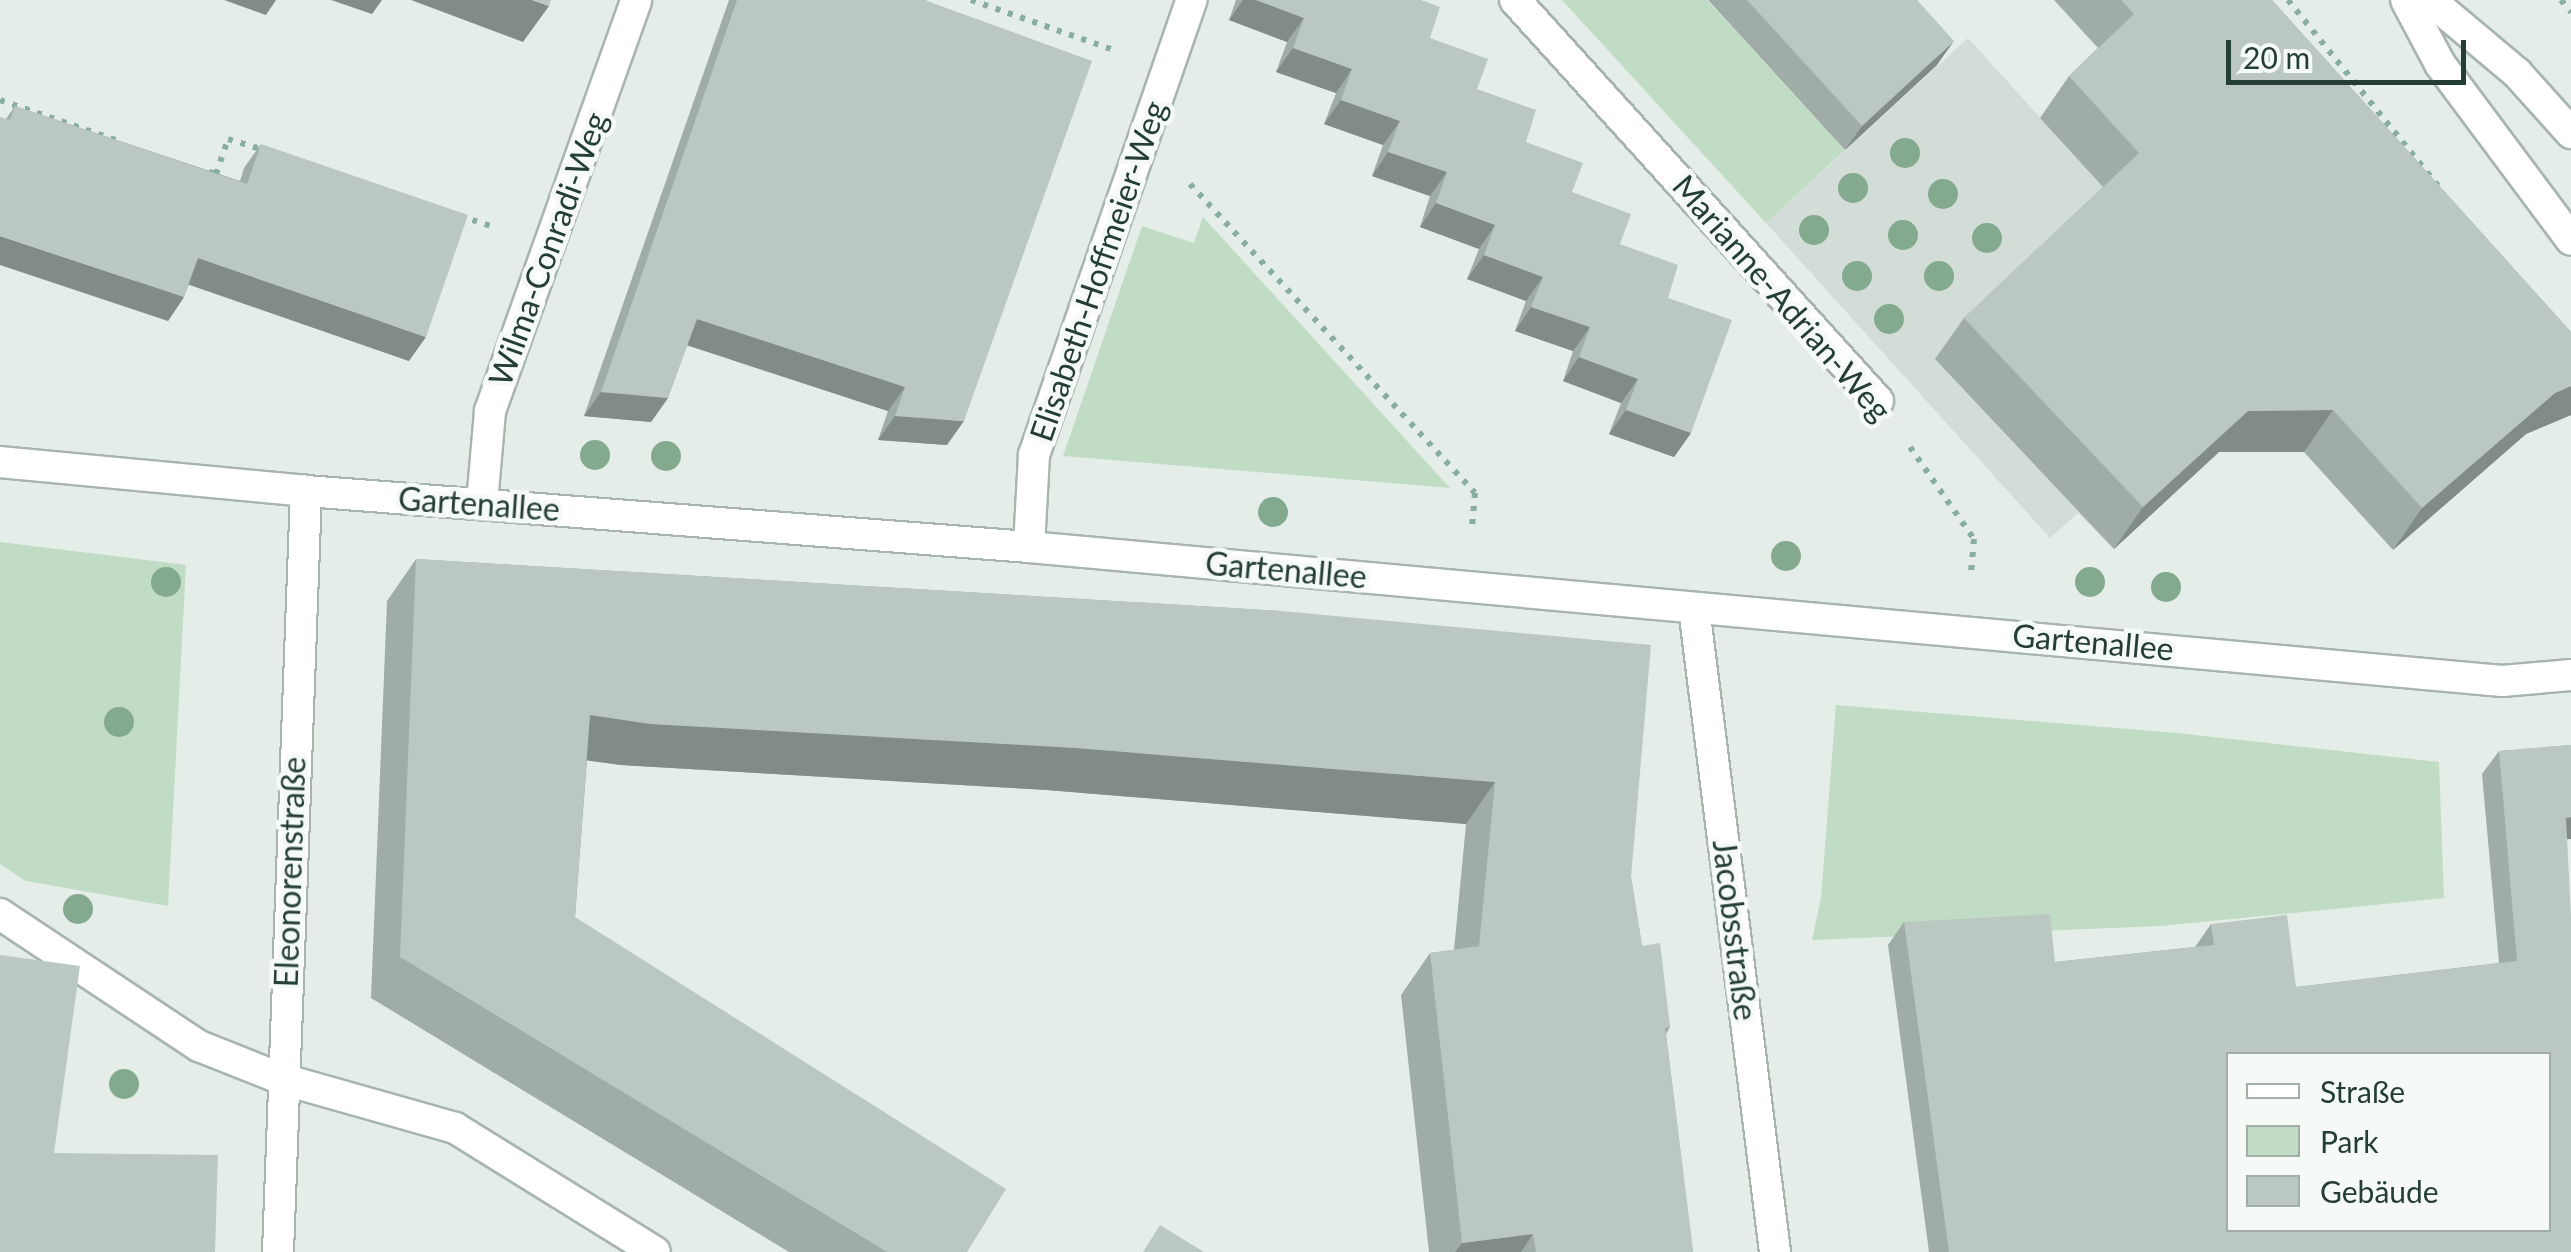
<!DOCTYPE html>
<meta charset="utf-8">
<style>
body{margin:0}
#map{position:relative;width:2571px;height:1252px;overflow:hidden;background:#e5ede9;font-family:Lato,sans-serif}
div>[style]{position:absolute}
.built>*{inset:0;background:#d3ddd7}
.green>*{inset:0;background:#c0dcc4}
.path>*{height:6px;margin-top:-3px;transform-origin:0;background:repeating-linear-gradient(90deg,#88ae9e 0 5px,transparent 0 13px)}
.roads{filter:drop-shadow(2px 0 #a8b5af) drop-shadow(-2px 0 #a8b5af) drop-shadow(0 2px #a8b5af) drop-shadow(0 -2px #a8b5af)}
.minor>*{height:30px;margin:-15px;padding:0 15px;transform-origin:15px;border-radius:15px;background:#fff}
.trees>*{width:30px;height:30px;margin:-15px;border-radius:50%;background:#83a98e}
.wall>*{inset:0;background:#a0aca6}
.shaded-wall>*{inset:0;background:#828c87}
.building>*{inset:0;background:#bac8c1}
span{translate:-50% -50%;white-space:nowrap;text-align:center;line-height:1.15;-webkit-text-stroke:9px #f5faf7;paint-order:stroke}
.street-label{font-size:32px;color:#253e34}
.legend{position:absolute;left:2226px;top:1052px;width:325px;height:180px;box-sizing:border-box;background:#f5faf7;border:2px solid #a2afa9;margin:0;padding:12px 18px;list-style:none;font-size:30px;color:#253e34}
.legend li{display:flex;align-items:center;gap:20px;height:50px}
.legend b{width:50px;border:2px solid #a2afa9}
.scale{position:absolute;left:2226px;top:40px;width:240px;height:45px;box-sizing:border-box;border:5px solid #253e34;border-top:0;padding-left:12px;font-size:30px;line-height:35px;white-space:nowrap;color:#253e34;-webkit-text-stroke:8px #f5faf7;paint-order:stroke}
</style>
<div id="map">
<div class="built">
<i style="clip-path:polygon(1968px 38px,2126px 212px,2209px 461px,2114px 549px,2078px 513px,2050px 538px,1766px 223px)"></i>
</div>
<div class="green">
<i style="clip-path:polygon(1562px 0,1707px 0,1845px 150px,1766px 223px)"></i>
<i style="clip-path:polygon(1203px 217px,1450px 488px,1063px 456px,1142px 226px,1194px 243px)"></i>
<i style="clip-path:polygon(0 542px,186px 565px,168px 906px,26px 881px,0 864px)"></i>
<i style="clip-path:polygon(1836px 705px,2177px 733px,2439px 762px,2444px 898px,2161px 926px,1812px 940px,1821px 898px)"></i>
</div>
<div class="path">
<i style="left:971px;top:0;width:155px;rotate:19.3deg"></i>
<i style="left:2288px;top:0;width:239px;rotate:51.1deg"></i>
<i style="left:2561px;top:0;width:16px;rotate:50deg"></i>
<i style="left:0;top:100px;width:128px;rotate:19.1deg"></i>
<i style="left:209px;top:172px;width:7px;rotate:16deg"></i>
<i style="left:216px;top:174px;width:37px;rotate:-71deg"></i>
<i style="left:228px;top:139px;width:37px;rotate:17deg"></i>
<i style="left:1190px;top:184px;width:420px;rotate:47.3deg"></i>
<i style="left:1475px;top:493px;width:37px;rotate:95deg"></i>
<i style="left:460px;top:216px;width:38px;rotate:18deg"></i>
<i style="left:1910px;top:447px;width:112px;rotate:55.2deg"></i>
<i style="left:1974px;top:539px;width:35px;rotate:95deg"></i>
</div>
<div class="roads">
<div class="minor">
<i style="left:1515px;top:0;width:541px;rotate:47.85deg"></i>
<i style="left:2406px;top:0;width:72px;rotate:62deg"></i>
<i style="left:2440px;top:64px;width:219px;rotate:53.3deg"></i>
<i style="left:2430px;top:0;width:114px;rotate:40deg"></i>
<i style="left:2517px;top:73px;width:81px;rotate:48deg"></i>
<i style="left:0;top:462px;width:307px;rotate:5.4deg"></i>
<i style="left:306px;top:491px;width:725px;rotate:4.43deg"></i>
<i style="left:1029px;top:547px;width:1479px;rotate:5.2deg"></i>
<i style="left:2502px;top:681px;width:69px;rotate:-5deg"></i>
<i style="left:482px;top:503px;width:92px;rotate:-85deg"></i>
<i style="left:490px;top:411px;width:436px;rotate:-70.4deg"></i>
<i style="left:1029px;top:547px;width:92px;rotate:-86.9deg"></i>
<i style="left:1034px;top:455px;width:482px;rotate:-70.9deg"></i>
<i style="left:1694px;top:608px;width:649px;rotate:82.83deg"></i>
<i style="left:0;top:914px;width:239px;rotate:33.6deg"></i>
<i style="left:199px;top:1046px;width:89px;rotate:21.7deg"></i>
<i style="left:282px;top:1079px;width:180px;rotate:15.8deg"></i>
<i style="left:455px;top:1128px;width:235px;rotate:31.8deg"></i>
<i style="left:278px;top:1252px;width:762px;rotate:-87.89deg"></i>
</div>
</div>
<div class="trees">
<i style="left:1905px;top:153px"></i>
<i style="left:1853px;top:188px"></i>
<i style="left:1943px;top:194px"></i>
<i style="left:1814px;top:230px"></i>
<i style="left:1903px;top:235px"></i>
<i style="left:1987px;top:238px"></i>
<i style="left:1857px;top:276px"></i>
<i style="left:1939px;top:276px"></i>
<i style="left:1889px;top:319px"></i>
<i style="left:595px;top:455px"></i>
<i style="left:666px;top:456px"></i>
<i style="left:1273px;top:512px"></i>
<i style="left:1786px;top:556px"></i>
<i style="left:166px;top:582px"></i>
<i style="left:2090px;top:582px"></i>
<i style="left:2166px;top:587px"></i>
<i style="left:119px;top:722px"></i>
<i style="left:78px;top:909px"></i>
<i style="left:124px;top:1084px"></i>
</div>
<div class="wall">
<i style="clip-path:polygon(729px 0,927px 0,947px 445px,878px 440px,888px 411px,687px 345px,668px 398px,651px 422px,584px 416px)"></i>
<i style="clip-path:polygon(1236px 0,1421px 0,1430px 38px,1668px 298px,1691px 433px,1674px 457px,1609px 434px,1621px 403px,1563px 381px,1573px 351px,1515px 331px,1526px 301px,1467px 279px,1479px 249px,1420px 227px,1430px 196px,1372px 176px,1383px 145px,1324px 124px,1336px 93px,1276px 72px,1287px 42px,1229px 20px)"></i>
<i style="clip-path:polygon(1708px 0,1917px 0,1937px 65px,1845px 150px)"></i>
<i style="clip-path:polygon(2054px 0,2272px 0,2571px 332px,2571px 415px,2526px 434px,2393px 550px,2304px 452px,2219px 452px,2114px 549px,1935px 359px,1964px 318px,2103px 187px,2040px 118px,2069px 76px,2098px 48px)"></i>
<i style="clip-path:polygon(15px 106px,240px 181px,244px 168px,261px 144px,409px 361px,189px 284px,184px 297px,168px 321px,6px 119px)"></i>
<i style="clip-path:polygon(416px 559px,1281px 611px,1631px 877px,1642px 946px,1670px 1027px,1666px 1034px,1693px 1252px,1429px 1252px,1401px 995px,1430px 953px,1454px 950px,1466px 824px,1047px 790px,621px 765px,587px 760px,575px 917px,967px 1252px,789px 1252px,371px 998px,387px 601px)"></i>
<i style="clip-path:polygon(2571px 745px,2571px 839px,2567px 839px,2571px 1252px,1929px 1252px,1888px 945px,1904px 922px,2055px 962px,2195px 947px,2211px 924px,2296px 987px,2499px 963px,2482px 774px,2499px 751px)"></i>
</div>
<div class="shaded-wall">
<i style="clip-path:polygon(224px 0,276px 0,266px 15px)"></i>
<i style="clip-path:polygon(331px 0,382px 0,372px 14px)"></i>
<i style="clip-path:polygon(411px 0,532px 0,549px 6px,523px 42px)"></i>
<i style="clip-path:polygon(1243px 0,1256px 0,1304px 18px,1287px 42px,1229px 20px)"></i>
<i style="clip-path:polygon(1954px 41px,1937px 65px,1845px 150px,1862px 126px)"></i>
<i style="clip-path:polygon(1293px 48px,1352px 69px,1336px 93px,1276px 72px)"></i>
<i style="clip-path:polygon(1341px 100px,1400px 121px,1383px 145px,1324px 124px)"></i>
<i style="clip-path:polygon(1388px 152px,1447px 172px,1430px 196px,1372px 176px)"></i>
<i style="clip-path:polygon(1436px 203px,1495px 225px,1479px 249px,1420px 227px)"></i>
<i style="clip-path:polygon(0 236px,184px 297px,168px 321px,0 265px)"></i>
<i style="clip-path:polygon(1484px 255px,1543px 277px,1526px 301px,1467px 279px)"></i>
<i style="clip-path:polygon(198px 258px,426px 337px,409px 361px,181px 282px)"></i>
<i style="clip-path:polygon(1531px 307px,1590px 327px,1573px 351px,1515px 331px)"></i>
<i style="clip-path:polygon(697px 319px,905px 387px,888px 411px,680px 343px)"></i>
<i style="clip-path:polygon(1579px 357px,1638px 379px,1621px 403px,1563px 381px)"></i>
<i style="clip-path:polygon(2571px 386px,2571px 415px,2526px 434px,2393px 550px,2422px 508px,2555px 393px)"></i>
<i style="clip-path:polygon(601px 392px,668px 398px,651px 422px,584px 416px)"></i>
<i style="clip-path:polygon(1626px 410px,1691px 433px,1674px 457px,1609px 434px)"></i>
<i style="clip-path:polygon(2333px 410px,2304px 452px,2219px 452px,2114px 549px,2143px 507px,2248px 411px)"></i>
<i style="clip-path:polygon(895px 416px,964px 421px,947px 445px,878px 440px)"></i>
<i style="clip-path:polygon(590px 715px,1076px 748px,1495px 782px,1466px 824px,1047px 790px,621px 765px,561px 757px)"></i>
<i style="clip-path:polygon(2571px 817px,2571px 839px,2549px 841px,2566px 818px)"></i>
<i style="clip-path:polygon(1533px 1234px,1521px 1252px,1455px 1252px,1462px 1243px)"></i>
</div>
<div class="building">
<i style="clip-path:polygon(532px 0,551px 0,549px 6px)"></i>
<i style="clip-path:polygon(737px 0,927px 0,927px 1px,1092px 61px,964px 421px,895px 416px,905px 387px,697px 319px,668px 398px,601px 392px)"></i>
<i style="clip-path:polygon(1256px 0,1421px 0,1440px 7px,1430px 38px,1488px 59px,1477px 89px,1536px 110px,1526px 142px,1583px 163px,1572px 192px,1631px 214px,1620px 244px,1678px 265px,1668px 298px,1732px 320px,1691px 433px,1626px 410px,1638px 379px,1579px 357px,1590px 327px,1531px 307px,1543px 277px,1484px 255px,1495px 225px,1436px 203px,1447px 172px,1388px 152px,1400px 121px,1341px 100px,1352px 69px,1293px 48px,1304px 18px)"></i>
<i style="clip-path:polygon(1747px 0,1917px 0,1954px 41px,1862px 126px)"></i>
<i style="clip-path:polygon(2121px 0,2272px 0,2571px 332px,2571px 386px,2555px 393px,2422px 508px,2333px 410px,2248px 411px,2143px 507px,1964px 318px,2139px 153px,2069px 76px,2134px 14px)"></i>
<i style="clip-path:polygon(15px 106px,247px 184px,261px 144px,468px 215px,426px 337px,198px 258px,184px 297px,0 236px,0 117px,10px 120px)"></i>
<i style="clip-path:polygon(416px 559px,1281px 611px,1651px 645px,1631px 877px,1642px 946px,1660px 943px,1670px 1027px,1665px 1028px,1693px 1252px,1536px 1252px,1533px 1234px,1462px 1243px,1430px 953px,1479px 946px,1495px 782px,1076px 748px,650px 724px,590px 715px,575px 917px,1006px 1189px,967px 1252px,887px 1252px,400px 957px)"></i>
<i style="clip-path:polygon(evenodd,2571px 745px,2571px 817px,2566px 818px,2571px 916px,2571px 1252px,1949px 1252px,1904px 922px,2050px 914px,2055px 962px,2214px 945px,2211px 924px,2287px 915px,2296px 987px,2517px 961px,2499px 751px,2571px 745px,2228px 1054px,2548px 1054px,2548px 1230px,2228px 1230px,2228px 1054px)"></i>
<i style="clip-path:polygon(0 955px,80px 966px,54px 1153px,218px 1155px,215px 1252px,0 1252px)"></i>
<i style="clip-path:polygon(1160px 1225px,1204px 1252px,1143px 1252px)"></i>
</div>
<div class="street-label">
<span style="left:548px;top:249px;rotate:-70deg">Wilma-Conradi-Weg</span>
<span style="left:1098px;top:271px;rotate:-71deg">Elisabeth-Hoffmeier-Weg</span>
<span style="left:1782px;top:298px;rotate:49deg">Marianne-Adrian-Weg</span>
<span style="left:479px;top:504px;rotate:4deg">Gartenallee</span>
<span style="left:1286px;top:570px;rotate:5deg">Gartenallee</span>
<span style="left:2093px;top:642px;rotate:5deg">Gartenallee</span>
<span style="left:290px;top:872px;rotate:-88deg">Eleonorenstraße</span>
<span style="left:1735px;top:930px;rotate:83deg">Jacobsstraße</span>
</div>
<ul class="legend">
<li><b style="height:12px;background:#fff"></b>Straße</li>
<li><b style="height:28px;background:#c0dcc4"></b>Park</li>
<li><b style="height:28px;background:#bac8c1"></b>Gebäude</li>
</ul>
<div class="scale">20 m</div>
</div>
